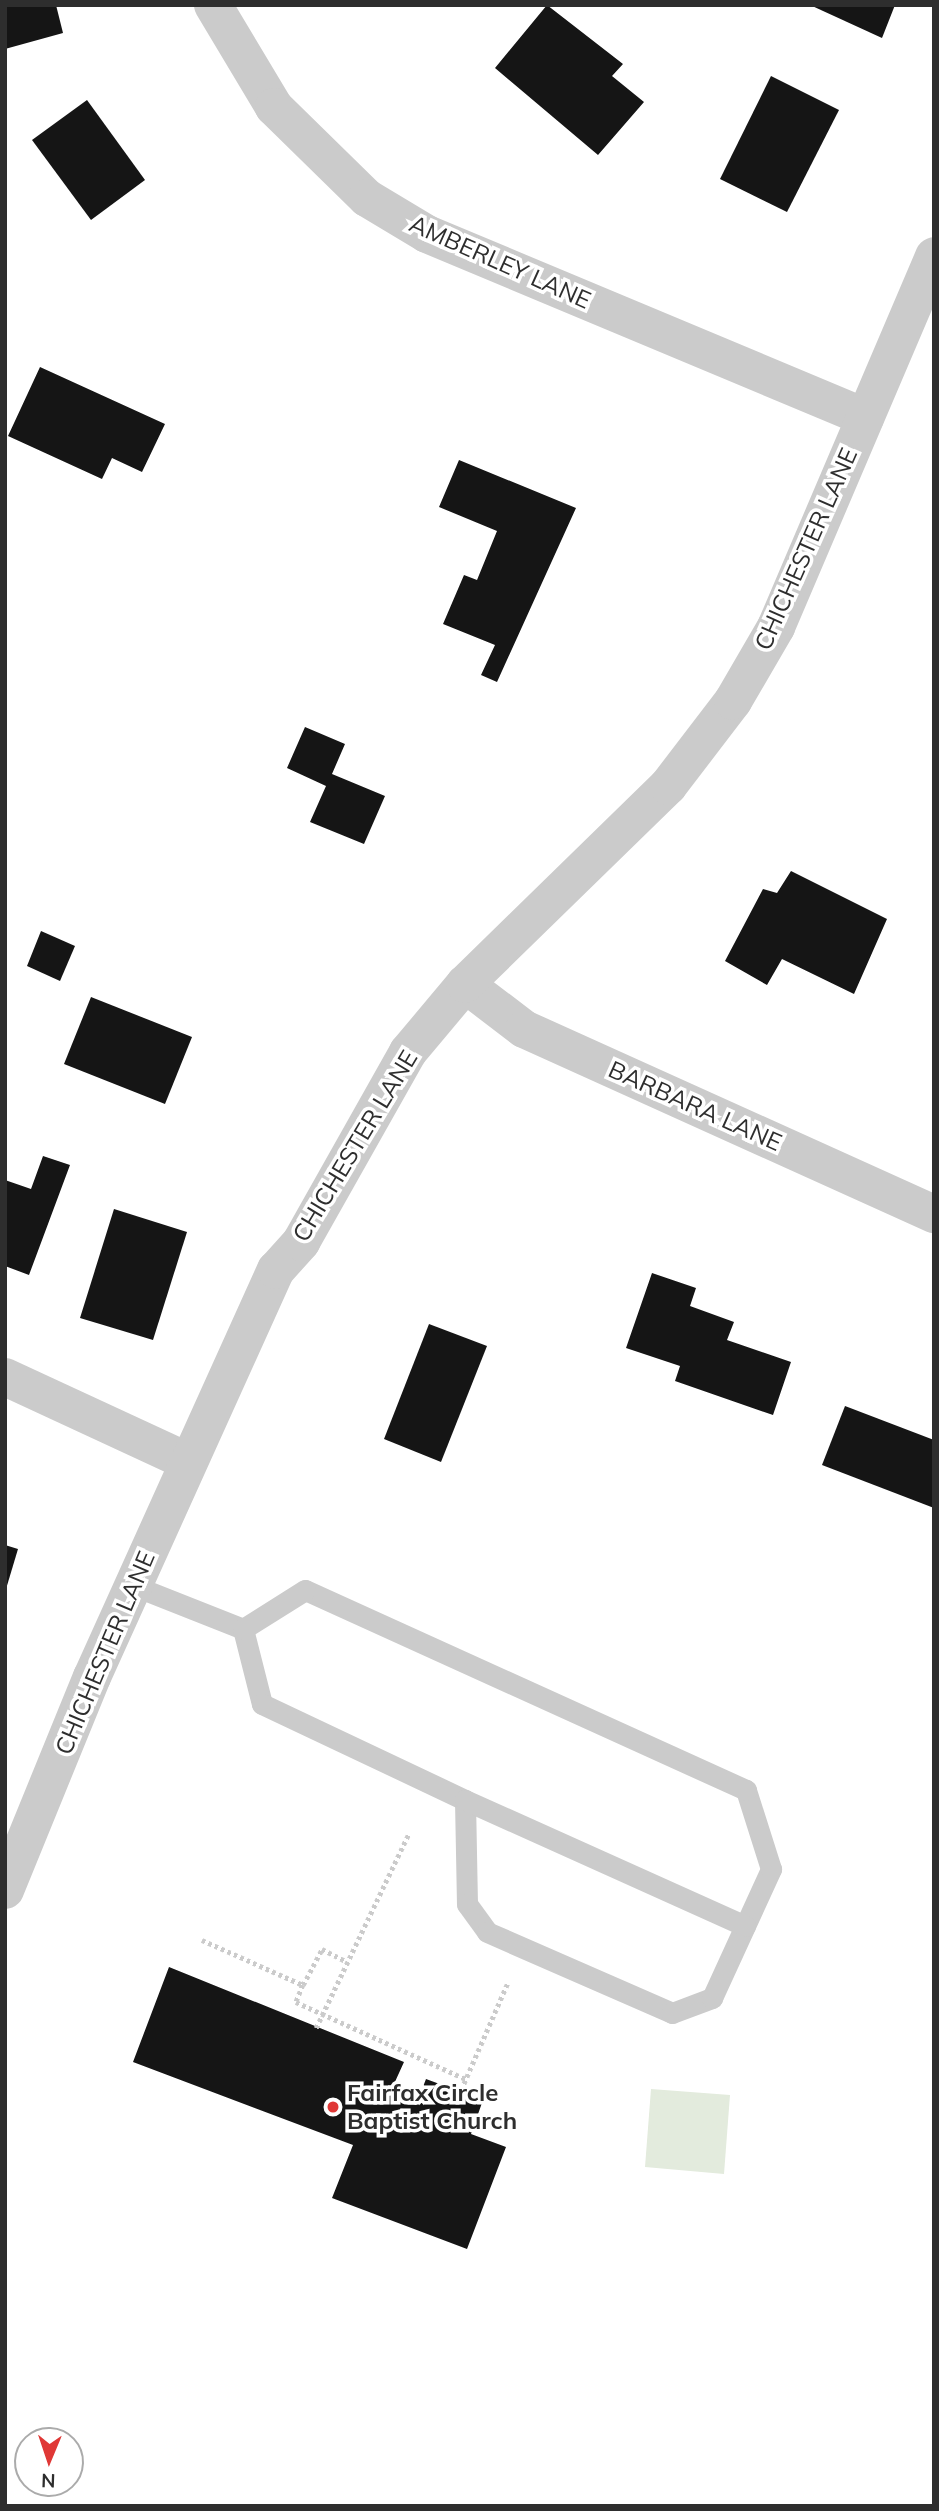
<!DOCTYPE html>
<style>
body{margin:0}
#map{position:relative;width:939px;height:2511px;overflow:hidden;background:#fff;font-family:Mulish,sans-serif}
div>[style]{position:absolute}
.green>*{inset:0;background:#e3ebdd}
.building>*{inset:0;background:#151515}
.path>*{height:4.5px;margin-top:-2.25px;transform-origin:0;background:repeating-linear-gradient(90deg,#cbcbcb 0 3.5px,transparent 0 7px)}
.service>*{height:21px;margin:-10.5px;padding:0 10.5px;transform-origin:10.5px;border-radius:10.5px;background:#cbcbcb}
.minor>*{height:38px;margin:-19px;padding:0 19px;transform-origin:19px;border-radius:19px;background:#cbcbcb}
.dots>*{width:19px;height:19px;translate:-50% -50%;box-sizing:border-box;border:4px solid #fff;border-radius:50%}
span{translate:-50% -50%;white-space:nowrap;text-align:center;line-height:1.15;-webkit-text-stroke:7px #fff;paint-order:stroke}
.street-label{font-size:24px;color:#2e2e2e}
.poi-label{font-size:24px;color:#2e2e2e;font-weight:700}
.left{translate:0 -50%;text-align:left}
.frame{position:absolute;inset:0;border:7px solid #2e2e2e;pointer-events:none}
.north{position:absolute;left:14px;top:2427px;width:70px;height:70px;box-sizing:border-box;background:#fff;border:2px solid #ababab;border-radius:50%;rotate:182deg;font-size:19px;font-weight:700;line-height:28px;text-align:center;color:#2e2e2e}
.north::after{content:'';display:block;margin:auto;width:24px;height:32px;background:#e03836;clip-path:polygon(50% 0,100% 100%,50% 72%,0 100%)}
</style>
<div id="map">
<div class="green">
<i style="clip-path:polygon(651px 2089px,730px 2095px,724px 2174px,645px 2167px)"></i>
</div>
<div class="building">
<i style="clip-path:polygon(5px 5px,56px 5px,63px 33px,5px 49px)"></i>
<i style="clip-path:polygon(547px 5px,623px 64px,612px 76px,644px 102px,598px 155px,495px 68px)"></i>
<i style="clip-path:polygon(810px 5px,895px 5px,882px 38px)"></i>
<i style="clip-path:polygon(771px 76px,839px 110px,787px 212px,720px 179px)"></i>
<i style="clip-path:polygon(87px 100px,145px 180px,91px 220px,32px 140px)"></i>
<i style="clip-path:polygon(40px 367px,165px 424px,142px 472px,112px 458px,102px 479px,8px 436px)"></i>
<i style="clip-path:polygon(459px 460px,576px 508px,497px 682px,481px 675px,495px 645px,443px 624px,464px 575px,477px 580px,497px 531px,439px 507px)"></i>
<i style="clip-path:polygon(305px 727px,345px 744px,332px 774px,385px 796px,364px 844px,310px 822px,326px 786px,287px 768px)"></i>
<i style="clip-path:polygon(791px 871px,887px 919px,854px 994px,782px 959px,767px 985px,725px 961px,763px 889px,777px 893px)"></i>
<i style="clip-path:polygon(41px 931px,75px 946px,60px 981px,27px 966px)"></i>
<i style="clip-path:polygon(91px 997px,192px 1037px,165px 1104px,64px 1064px)"></i>
<i style="clip-path:polygon(43px 1156px,70px 1165px,29px 1275px,5px 1266px,5px 1180px,31px 1189px)"></i>
<i style="clip-path:polygon(114px 1209px,187px 1232px,153px 1340px,80px 1318px)"></i>
<i style="clip-path:polygon(652px 1273px,696px 1288px,690px 1306px,734px 1322px,727px 1340px,791px 1362px,773px 1415px,675px 1381px,680px 1366px,626px 1348px)"></i>
<i style="clip-path:polygon(429px 1324px,487px 1346px,441px 1462px,384px 1439px)"></i>
<i style="clip-path:polygon(845px 1406px,934px 1440px,934px 1508px,822px 1465px)"></i>
<i style="clip-path:polygon(5px 1545px,18px 1549px,6px 1589px,5px 1589px)"></i>
<i style="clip-path:polygon(169px 1967px,404px 2062px,389px 2095px,416px 2105px,426px 2079px,483px 2100px,471px 2134px,506px 2147px,467px 2249px,332px 2198px,353px 2145px,133px 2062px)"></i>
</div>
<div class="path">
<i style="left:202px;top:1940px;width:111px;rotate:24deg"></i>
<i style="left:303px;top:1985px;width:18px;rotate:112deg"></i>
<i style="left:296px;top:2002px;width:187px;rotate:24.4deg"></i>
<i style="left:303px;top:1985px;width:41px;rotate:-62.2deg"></i>
<i style="left:322px;top:1949px;width:28px;rotate:27deg"></i>
<i style="left:316px;top:2028px;width:214px;rotate:-64.5deg"></i>
<i style="left:461px;top:2090px;width:118px;rotate:-66.5deg"></i>
</div>
<div class="service">
<i style="left:132px;top:1585px;width:119px;rotate:21.6deg"></i>
<i style="left:243px;top:1629px;width:77px;rotate:75.8deg"></i>
<i style="left:262px;top:1704px;width:225px;rotate:25.3deg"></i>
<i style="left:465px;top:1800px;width:104px;rotate:88.9deg"></i>
<i style="left:467px;top:1904px;width:34px;rotate:54deg"></i>
<i style="left:487px;top:1932px;width:202px;rotate:23.6deg"></i>
<i style="left:672px;top:2013px;width:43px;rotate:-20.6deg"></i>
<i style="left:712px;top:1998px;width:142px;rotate:-65.4deg"></i>
<i style="left:771px;top:1869px;width:83px;rotate:-107.6deg"></i>
<i style="left:746px;top:1790px;width:484px;rotate:-155.6deg"></i>
<i style="left:305px;top:1590px;width:73px;rotate:147.8deg"></i>
<i style="left:465px;top:1800px;width:307px;rotate:24.2deg"></i>
</div>
<div class="minor">
<i style="left:213px;top:5px;width:119px;rotate:59.1deg"></i>
<i style="left:274px;top:107px;width:130px;rotate:44.4deg"></i>
<i style="left:367px;top:198px;width:70px;rotate:31deg"></i>
<i style="left:427px;top:234px;width:475px;rotate:22.7deg"></i>
<i style="left:465px;top:984px;width:74px;rotate:37.3deg"></i>
<i style="left:524px;top:1029px;width:450px;rotate:24.3deg"></i>
<i style="left:5px;top:1377px;width:200px;rotate:24.8deg"></i>
<i style="left:5px;top:1890px;width:230px;rotate:-67.8deg"></i>
<i style="left:92px;top:1677px;width:447px;rotate:-65.7deg"></i>
<i style="left:276px;top:1270px;width:38px;rotate:-48deg"></i>
<i style="left:301px;top:1242px;width:218px;rotate:-60.6deg"></i>
<i style="left:408px;top:1052px;width:89px;rotate:-50deg"></i>
<i style="left:465px;top:984px;width:284px;rotate:-44.3deg"></i>
<i style="left:668px;top:786px;width:107px;rotate:-52.6deg"></i>
<i style="left:733px;top:701px;width:86px;rotate:-59.8deg"></i>
<i style="left:776px;top:627px;width:403px;rotate:-66.9deg"></i>
</div>
<div class="dots">
<i style="left:333px;top:2107px;background:#e03836"></i>
</div>
<div class="street-label">
<span style="left:500px;top:262px;rotate:24deg">AMBERLEY LANE</span>
<span style="left:806px;top:549px;rotate:-66deg">CHICHESTER LANE</span>
<span style="left:695px;top:1106px;rotate:24deg">BARBARA LANE</span>
<span style="left:355px;top:1146px;rotate:-59deg">CHICHESTER LANE</span>
<span style="left:105px;top:1653px;rotate:-67deg">CHICHESTER LANE</span>
</div>
<div class="poi-label">
<span class="left" style="left:347px;top:2107px">Fairfax Circle<br>Baptist Church</span>
</div>
<div class="frame"></div>
<div class="north">N</div>
</div>
